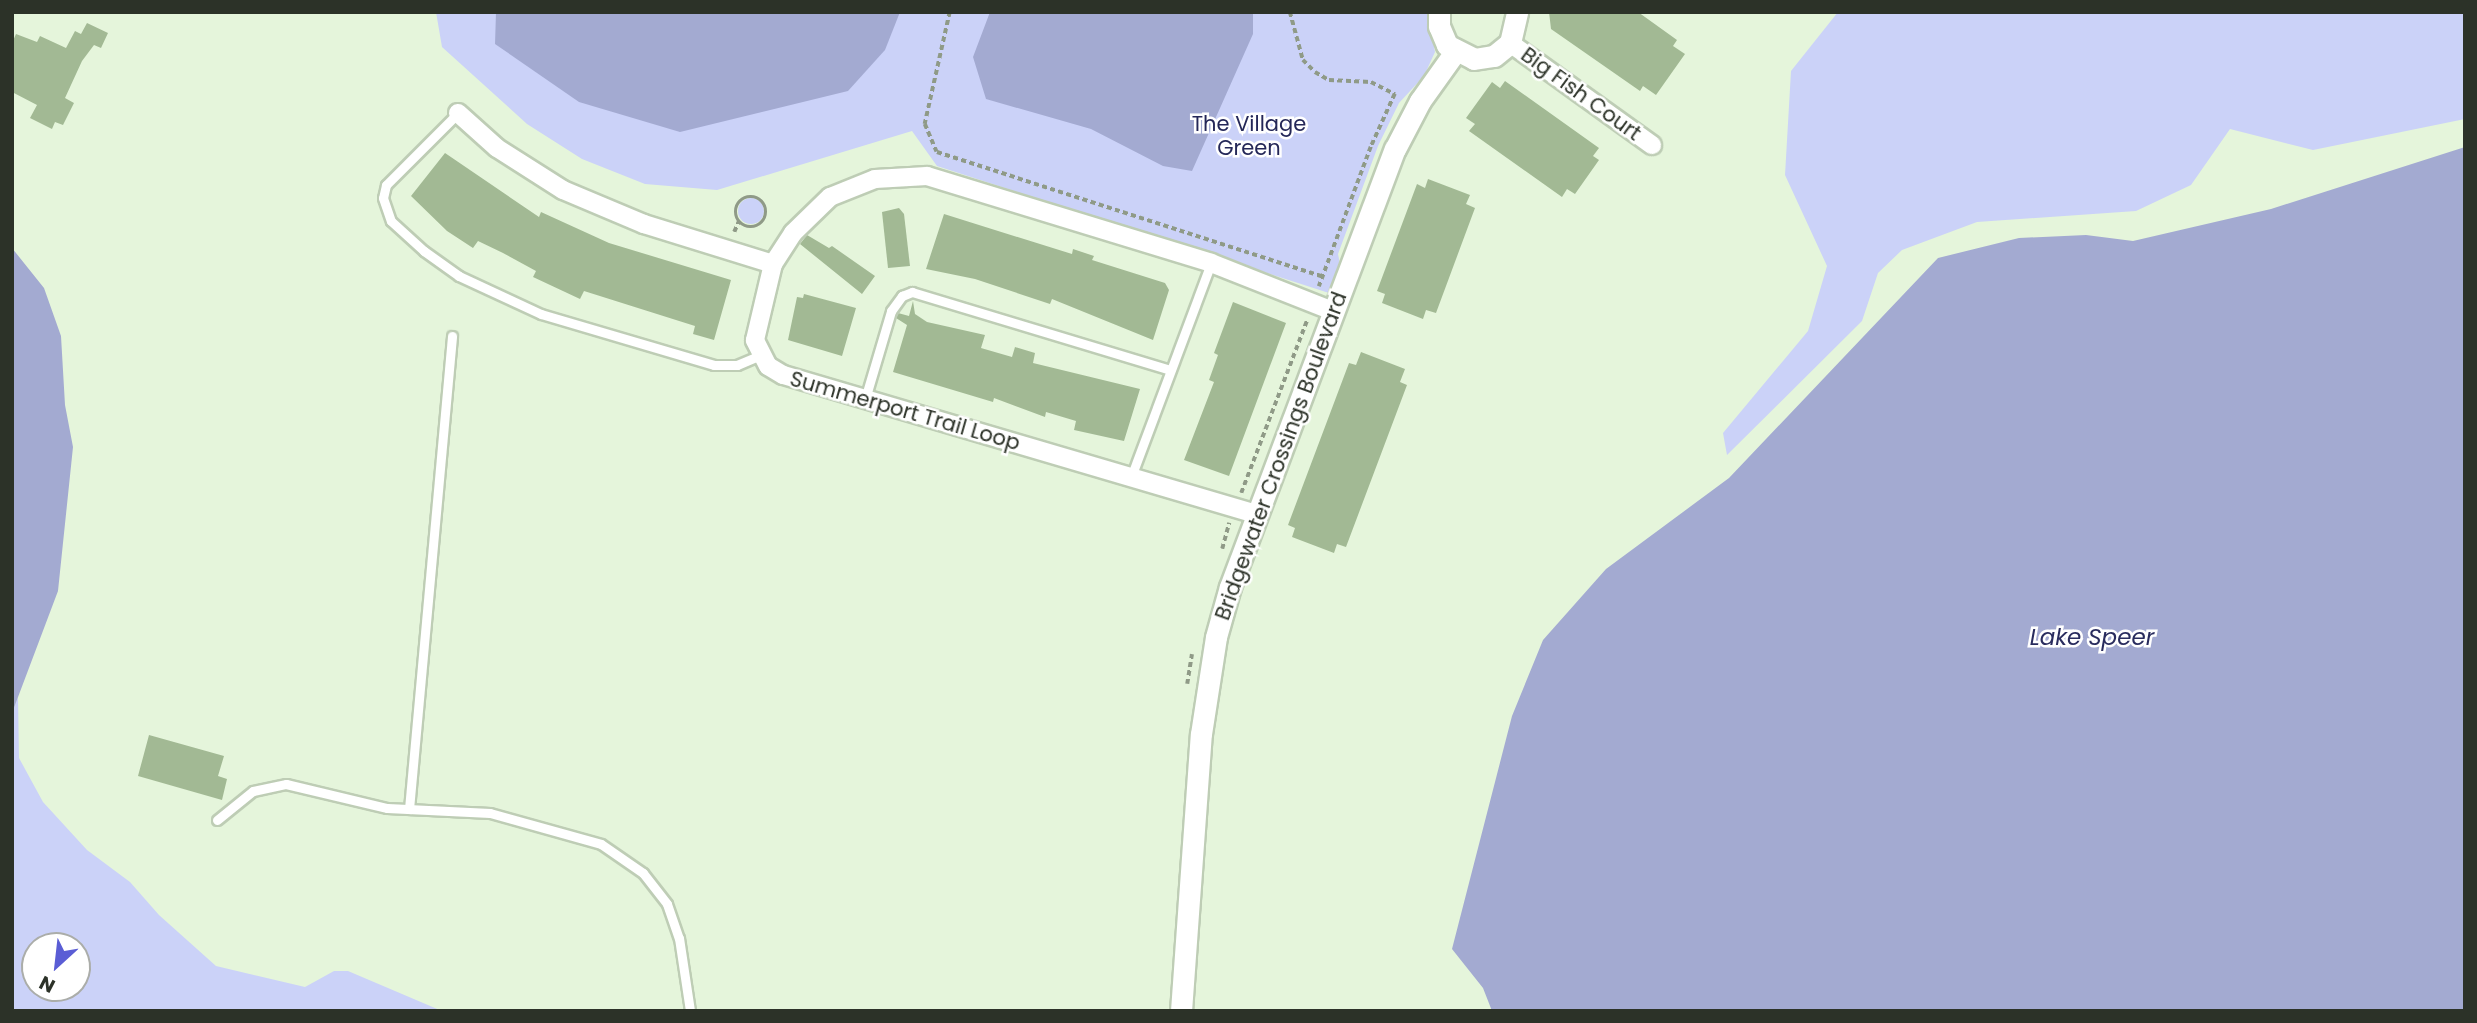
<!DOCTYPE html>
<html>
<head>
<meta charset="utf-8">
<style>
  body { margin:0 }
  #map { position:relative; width:2477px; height:1023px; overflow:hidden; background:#e5f5db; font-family:Poppins,sans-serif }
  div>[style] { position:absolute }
  .green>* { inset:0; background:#cbd2f8 }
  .round { border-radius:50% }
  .water>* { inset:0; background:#a3aad1 }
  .building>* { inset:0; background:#a2b994 }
  .path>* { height:3.5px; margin-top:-1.75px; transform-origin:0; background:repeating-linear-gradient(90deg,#8f9a87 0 5px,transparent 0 8.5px) }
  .path>.ring { margin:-1.75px; padding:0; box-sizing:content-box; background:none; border:3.5px solid #8f9a87; border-radius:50% }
  .roads { filter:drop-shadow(2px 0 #becdb5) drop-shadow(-2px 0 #becdb5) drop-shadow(0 2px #becdb5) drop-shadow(0 -2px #becdb5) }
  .service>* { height:9px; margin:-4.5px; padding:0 4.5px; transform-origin:4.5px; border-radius:4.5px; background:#fff }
  .minor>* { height:18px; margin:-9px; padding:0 9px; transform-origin:9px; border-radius:9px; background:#fff }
  .tertiary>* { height:21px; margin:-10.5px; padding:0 10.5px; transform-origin:10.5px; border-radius:10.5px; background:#fff }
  span { translate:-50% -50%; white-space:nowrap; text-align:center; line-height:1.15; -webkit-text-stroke:5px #fff; paint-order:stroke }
  .street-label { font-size:21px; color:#2c3228 }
  .park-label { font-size:21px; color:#242758 }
  .water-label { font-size:23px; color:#292c5e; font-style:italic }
  .frame { position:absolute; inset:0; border:14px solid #2c3228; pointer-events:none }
  .north { position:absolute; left:21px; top:932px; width:70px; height:70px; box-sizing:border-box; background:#fff; border:2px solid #abada9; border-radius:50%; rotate:207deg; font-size:19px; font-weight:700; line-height:28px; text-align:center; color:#2c3228 }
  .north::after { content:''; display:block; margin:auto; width:24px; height:32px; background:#5a5dd5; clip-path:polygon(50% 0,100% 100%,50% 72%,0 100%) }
</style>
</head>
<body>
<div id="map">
  <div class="green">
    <div style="clip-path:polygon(436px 12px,1428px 12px,1435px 52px,1424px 76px,1399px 103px,1378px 146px,1338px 254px,1340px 264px,1329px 293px,937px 166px,912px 131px,717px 190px,645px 184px,582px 159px,527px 124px,442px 47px)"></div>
    <div style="clip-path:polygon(1838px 12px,2465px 12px,2465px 119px,2313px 150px,2230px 129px,2191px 185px,2136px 211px,1977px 222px,1902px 250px,1878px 273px,1862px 321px,1727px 455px,1723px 433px,1808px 331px,1827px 266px,1785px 175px,1791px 71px)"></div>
    <div class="round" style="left:738px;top:198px;width:26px;height:26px"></div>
    <div style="clip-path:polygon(evenodd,18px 697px,19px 758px,43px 802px,87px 850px,130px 882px,159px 915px,216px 966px,305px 987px,334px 971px,348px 971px,442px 1011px,12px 1011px,12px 713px,18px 697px,77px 946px,77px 988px,35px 988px,35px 946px,77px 946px)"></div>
  </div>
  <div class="water">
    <div style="clip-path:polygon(496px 12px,900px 12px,885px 50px,848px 91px,680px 132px,579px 102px,495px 44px)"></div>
    <div style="clip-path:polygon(990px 12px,1253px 12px,1253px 34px,1192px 171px,1163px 166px,1091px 129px,986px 99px,973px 57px)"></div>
    <div style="clip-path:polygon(2465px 147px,2465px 1011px,1492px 1011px,1483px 988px,1452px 949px,1512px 716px,1543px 640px,1606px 569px,1729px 478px,1938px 258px,2019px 238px,2086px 235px,2133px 241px,2271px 209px)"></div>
    <div style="clip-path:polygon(12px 248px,44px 288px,61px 336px,65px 405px,73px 447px,58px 591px,12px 713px)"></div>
  </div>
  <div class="building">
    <div style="clip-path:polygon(1549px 12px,1638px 12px,1677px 40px,1673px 46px,1685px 54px,1656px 95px,1643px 86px,1640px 91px,1551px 29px)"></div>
    <div style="clip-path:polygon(87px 23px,108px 33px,101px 48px,94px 45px,82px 61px,65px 98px,74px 103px,63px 125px,55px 122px,52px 129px,30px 118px,37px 105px,12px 92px,12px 43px,16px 34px,37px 42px,40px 36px,66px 48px,75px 31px,81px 34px)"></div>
    <div style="clip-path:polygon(1505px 81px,1599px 148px,1593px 156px,1599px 160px,1575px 194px,1567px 189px,1562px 197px,1469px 131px,1475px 124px,1466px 118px,1492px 82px,1500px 88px)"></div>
    <div style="clip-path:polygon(445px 153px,539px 217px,541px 212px,609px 243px,731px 280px,714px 340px,693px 334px,695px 326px,584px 291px,580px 299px,533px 277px,536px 271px,503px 253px,478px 241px,473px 248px,447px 231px,411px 196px)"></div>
    <div style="clip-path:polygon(1428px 179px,1470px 195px,1466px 204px,1475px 208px,1436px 313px,1426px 310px,1423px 319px,1382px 303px,1385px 294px,1377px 291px,1417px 184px,1425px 188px)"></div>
    <div style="clip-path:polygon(899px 208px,904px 214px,910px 266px,888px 268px,882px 212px)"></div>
    <div style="clip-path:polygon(944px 214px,1072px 254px,1073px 249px,1094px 256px,1092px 260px,1165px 283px,1169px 290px,1153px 340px,1052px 299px,1050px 304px,975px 279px,926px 269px)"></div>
    <div style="clip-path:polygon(807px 235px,829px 248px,832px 246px,875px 276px,862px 294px,800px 244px)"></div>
    <div style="clip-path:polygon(804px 294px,856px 308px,842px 356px,788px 340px,797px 297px,803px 298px)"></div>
    <div style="clip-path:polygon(913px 301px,915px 314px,927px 322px,985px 335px,981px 348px,1012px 357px,1015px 347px,1035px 353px,1033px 363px,1140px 389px,1124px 441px,1074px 430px,1076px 421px,1046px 412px,1045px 417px,994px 398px,993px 402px,893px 372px,907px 325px,896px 318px,898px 313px,909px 316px)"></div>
    <div style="clip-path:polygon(1233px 302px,1286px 323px,1229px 476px,1184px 460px,1214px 382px,1209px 380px,1218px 355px,1214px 353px)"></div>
    <div style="clip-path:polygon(1361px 352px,1405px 369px,1400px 382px,1407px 385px,1346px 547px,1337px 544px,1334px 553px,1292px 537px,1295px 528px,1288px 525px,1349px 363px,1356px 365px)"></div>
    <div style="clip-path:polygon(149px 735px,224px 756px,218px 776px,227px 779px,222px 800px,138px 776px)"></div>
  </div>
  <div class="path">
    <div style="left:950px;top:12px;width:115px;rotate:102.6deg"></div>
    <div style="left:925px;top:124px;width:30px;rotate:67deg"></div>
    <div style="left:937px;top:152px;width:406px;rotate:17.9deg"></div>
    <div style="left:1290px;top:12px;width:50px;rotate:74.8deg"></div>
    <div style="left:1303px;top:60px;width:17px;rotate:45deg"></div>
    <div style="left:1315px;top:72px;width:16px;rotate:30deg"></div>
    <div style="left:1329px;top:80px;width:42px;rotate:2.7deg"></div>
    <div style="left:1371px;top:82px;width:27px;rotate:27deg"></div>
    <div style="left:1395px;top:94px;width:58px;rotate:114.4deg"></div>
    <div style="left:1371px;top:147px;width:149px;rotate:110.4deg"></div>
    <div class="ring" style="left:736px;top:197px;width:26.5px;height:26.5px"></div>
    <div style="left:734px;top:232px;width:12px;rotate:-66deg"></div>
    <div style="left:1241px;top:493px;width:185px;rotate:-69.1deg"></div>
    <div style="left:1222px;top:549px;width:27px;rotate:-75deg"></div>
    <div style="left:1187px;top:684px;width:30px;rotate:-81deg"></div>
  </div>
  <div class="roads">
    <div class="service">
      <div style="left:458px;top:113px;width:102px;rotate:135deg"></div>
      <div style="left:386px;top:185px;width:13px;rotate:103deg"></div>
      <div style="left:383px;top:198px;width:24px;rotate:71deg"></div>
      <div style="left:391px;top:221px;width:45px;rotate:42.3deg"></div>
      <div style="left:424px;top:251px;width:43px;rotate:35.5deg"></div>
      <div style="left:459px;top:276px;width:90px;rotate:24.9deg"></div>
      <div style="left:541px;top:314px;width:180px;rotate:16.4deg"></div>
      <div style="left:714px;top:365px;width:23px"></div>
      <div style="left:737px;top:365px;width:26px;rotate:-23deg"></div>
      <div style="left:865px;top:399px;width:92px;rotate:-73.5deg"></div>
      <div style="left:891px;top:311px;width:19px;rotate:-54deg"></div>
      <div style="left:902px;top:296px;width:11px;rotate:-22deg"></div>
      <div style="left:912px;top:292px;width:270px;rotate:16.8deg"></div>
      <div style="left:1131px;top:477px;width:228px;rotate:-69.5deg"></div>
      <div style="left:409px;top:809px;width:475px;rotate:-84.8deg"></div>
      <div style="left:217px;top:820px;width:46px;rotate:-38.9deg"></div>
      <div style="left:253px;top:791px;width:34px;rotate:-12deg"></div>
      <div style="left:286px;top:784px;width:104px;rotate:13.4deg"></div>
      <div style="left:387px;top:808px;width:103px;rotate:2.8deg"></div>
      <div style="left:490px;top:813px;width:115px;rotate:15.6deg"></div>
      <div style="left:601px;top:844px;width:51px;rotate:34.6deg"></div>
      <div style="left:643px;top:873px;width:39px;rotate:52deg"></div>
      <div style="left:667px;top:904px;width:36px;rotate:71deg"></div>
      <div style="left:679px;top:938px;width:74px;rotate:81.4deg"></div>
    </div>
    <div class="minor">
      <div style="left:1510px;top:43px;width:175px;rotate:35.7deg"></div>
      <div style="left:458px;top:113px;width:52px;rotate:41.9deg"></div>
      <div style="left:497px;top:148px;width:78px;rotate:32.5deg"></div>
      <div style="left:563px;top:190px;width:88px;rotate:22.8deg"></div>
      <div style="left:644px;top:224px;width:135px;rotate:17.2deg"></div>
      <div style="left:1256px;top:514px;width:493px;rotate:-163.6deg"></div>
      <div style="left:783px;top:375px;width:17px;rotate:-149deg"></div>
      <div style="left:768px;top:366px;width:29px;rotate:-117deg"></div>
      <div style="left:755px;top:340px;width:78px;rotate:-76.7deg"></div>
      <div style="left:773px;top:264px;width:37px;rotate:-57deg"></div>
      <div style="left:793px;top:233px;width:52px;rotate:-44.2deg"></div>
      <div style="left:830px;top:197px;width:48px;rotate:-21.8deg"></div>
      <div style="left:875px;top:179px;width:52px;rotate:-3.3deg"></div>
      <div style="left:927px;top:176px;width:297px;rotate:17deg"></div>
      <div style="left:1211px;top:263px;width:131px;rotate:21.5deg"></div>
    </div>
    <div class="tertiary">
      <div style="left:1439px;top:12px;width:14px;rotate:90deg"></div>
      <div style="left:1439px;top:26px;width:21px;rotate:67deg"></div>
      <div style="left:1447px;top:45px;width:30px;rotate:27deg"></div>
      <div style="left:1474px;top:59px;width:20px;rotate:-9deg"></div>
      <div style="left:1494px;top:56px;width:21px;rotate:-39deg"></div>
      <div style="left:1510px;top:43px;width:32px;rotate:-77deg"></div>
      <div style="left:1181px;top:1011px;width:278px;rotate:-85.9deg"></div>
      <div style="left:1201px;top:734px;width:98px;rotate:-81.2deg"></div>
      <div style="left:1216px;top:637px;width:52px;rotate:-74.4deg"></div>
      <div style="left:1230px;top:587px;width:468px;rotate:-69.4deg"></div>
      <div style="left:1395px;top:149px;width:54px;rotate:-62.5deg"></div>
      <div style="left:1420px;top:101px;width:60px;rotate:-54.5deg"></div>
    </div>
  </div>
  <div class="street-label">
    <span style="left:1581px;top:94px;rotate:36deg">Big Fish Court</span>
    <span style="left:905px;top:411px;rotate:16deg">Summerport Trail Loop</span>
    <span style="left:1281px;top:456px;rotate:-70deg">Bridgewater Crossings Boulevard</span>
  </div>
  <div class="park-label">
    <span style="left:1249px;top:136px">The Village<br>Green</span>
  </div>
  <div class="water-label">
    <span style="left:2092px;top:637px">Lake Speer</span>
  </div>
  <div class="frame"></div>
  <div class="north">N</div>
</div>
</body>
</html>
